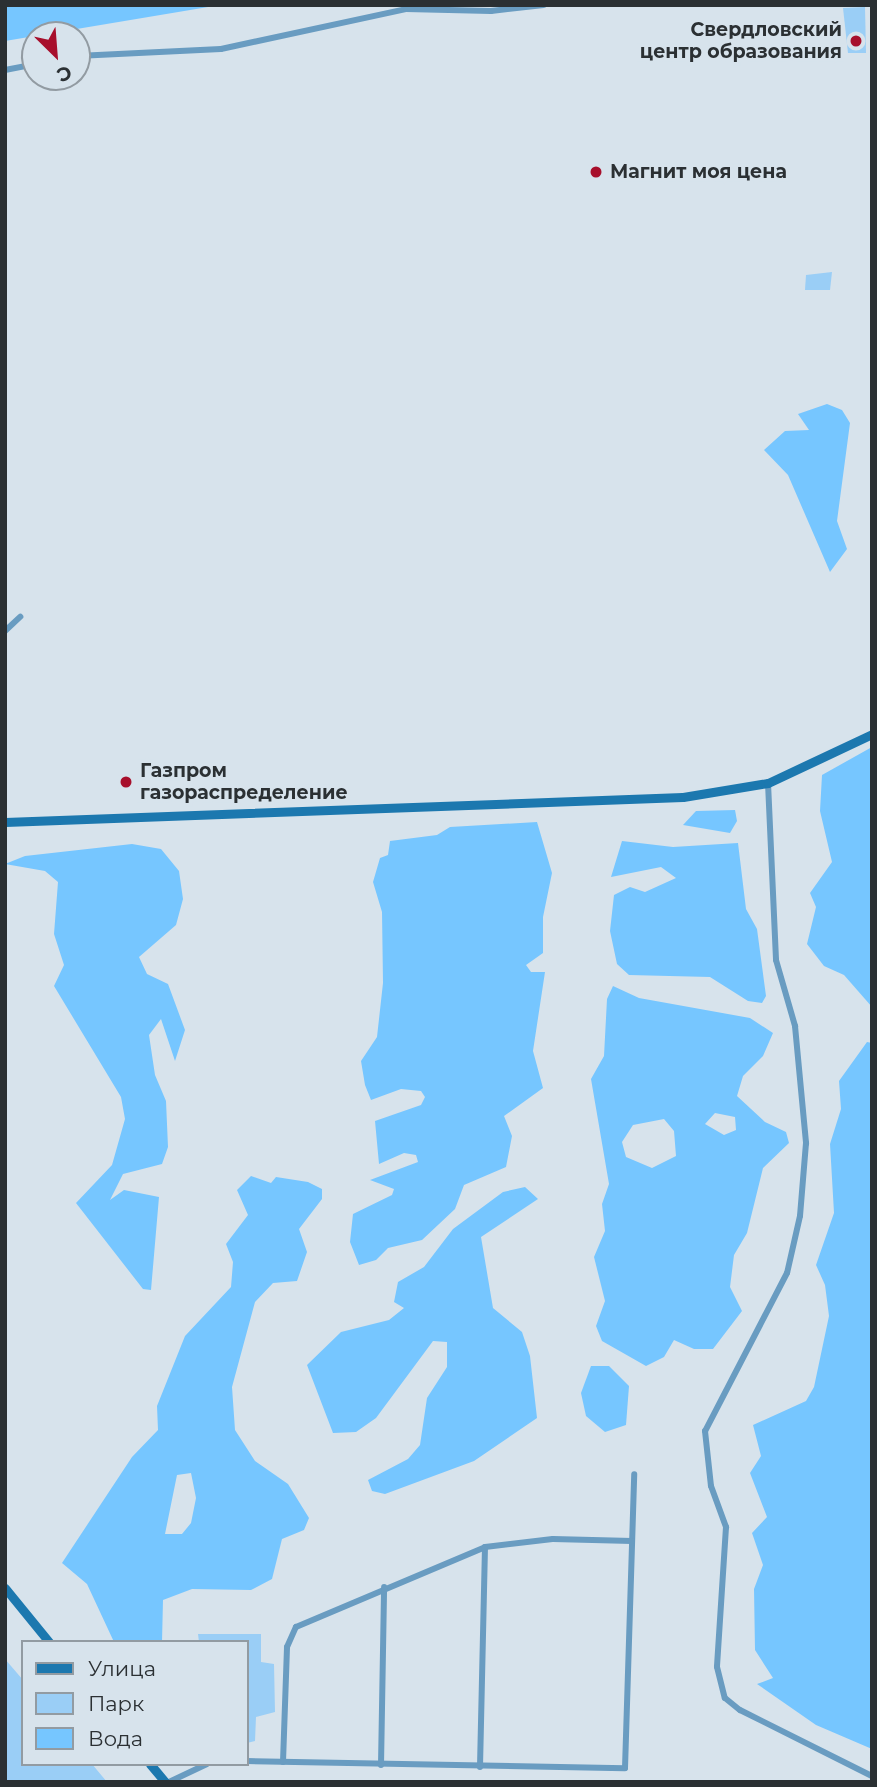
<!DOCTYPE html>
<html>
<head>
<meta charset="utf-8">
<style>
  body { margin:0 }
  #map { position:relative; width:877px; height:1787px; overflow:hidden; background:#d7e3ec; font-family:Montserrat,sans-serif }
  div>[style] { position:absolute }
  .green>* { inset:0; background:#9acef6 }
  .water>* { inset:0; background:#76c6ff }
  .minor>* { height:6px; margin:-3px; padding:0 3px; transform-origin:3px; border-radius:3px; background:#699cc1 }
  .secondary>* { height:9px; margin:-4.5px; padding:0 4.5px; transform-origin:4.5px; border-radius:4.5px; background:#1c78af }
  .dots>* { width:19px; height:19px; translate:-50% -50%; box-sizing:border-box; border:4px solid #d7e3ec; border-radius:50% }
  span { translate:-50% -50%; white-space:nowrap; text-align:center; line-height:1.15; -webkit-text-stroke:7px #d7e3ec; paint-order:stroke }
  .poi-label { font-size:19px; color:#2b3033; font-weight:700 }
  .right { translate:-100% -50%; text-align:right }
  .left { translate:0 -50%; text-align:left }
  .frame { position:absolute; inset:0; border:7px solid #2b3033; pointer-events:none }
  .legend { position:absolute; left:21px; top:1640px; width:228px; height:126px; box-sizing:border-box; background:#d7e3ec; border:2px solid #929ba2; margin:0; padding:9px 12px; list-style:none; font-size:21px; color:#2b3033 }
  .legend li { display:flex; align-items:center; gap:14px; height:35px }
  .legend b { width:35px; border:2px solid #929ba2 }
  .north { position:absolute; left:21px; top:21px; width:70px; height:70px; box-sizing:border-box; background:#d7e3ec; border:2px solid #929ba2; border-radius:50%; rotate:155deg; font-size:19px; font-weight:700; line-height:28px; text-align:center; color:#2b3033 }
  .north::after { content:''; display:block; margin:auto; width:24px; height:32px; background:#a70f2c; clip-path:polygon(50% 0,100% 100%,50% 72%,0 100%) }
</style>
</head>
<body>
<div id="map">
  <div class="green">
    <div style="clip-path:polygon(865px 7px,866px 53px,848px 53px,843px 8px)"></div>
    <div style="clip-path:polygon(832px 272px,830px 290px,805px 290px,806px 275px)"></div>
    <div style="clip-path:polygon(198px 1634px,261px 1634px,261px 1662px,274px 1664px,275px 1712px,256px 1717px,255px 1741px,247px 1743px,247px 1642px,199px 1642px)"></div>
    <div style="clip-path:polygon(5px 1659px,23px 1680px,23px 1764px,92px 1764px,107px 1782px,5px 1782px)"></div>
  </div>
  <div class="water">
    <div style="clip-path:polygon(5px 5px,220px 5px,5px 41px)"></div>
    <div style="clip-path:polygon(827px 404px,842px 410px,850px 423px,837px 521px,847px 549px,830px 572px,788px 475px,764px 450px,785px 431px,809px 430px,798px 414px)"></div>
    <div style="clip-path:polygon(872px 747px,872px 1007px,844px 975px,824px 966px,807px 944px,816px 907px,810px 893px,832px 862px,820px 811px,822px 775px)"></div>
    <div style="clip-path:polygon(735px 810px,737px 821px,730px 833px,683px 825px,696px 811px)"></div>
    <div style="clip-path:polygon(537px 822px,552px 873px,543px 917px,543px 953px,526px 965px,531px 972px,545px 972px,533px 1051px,543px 1088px,504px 1116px,512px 1136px,506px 1167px,464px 1185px,455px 1209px,422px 1240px,388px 1248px,376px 1260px,359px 1265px,350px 1242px,353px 1214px,392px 1195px,394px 1189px,370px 1180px,418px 1162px,416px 1155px,404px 1153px,379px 1164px,375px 1121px,421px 1105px,425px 1097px,421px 1091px,401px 1089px,371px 1100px,365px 1085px,361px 1061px,377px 1037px,383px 983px,382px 912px,373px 882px,380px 858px,388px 855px,390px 841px,437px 835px,450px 827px)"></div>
    <div style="clip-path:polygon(622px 841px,673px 847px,738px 843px,746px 909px,757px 929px,766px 996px,762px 1003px,748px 1001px,710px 977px,629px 975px,617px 964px,610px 931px,614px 895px,630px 887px,645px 892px,676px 878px,661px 867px,611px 877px)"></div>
    <div style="clip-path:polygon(132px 844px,161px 849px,179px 871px,183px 899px,176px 925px,139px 957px,147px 974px,168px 984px,185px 1030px,175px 1061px,161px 1019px,149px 1035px,155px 1075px,166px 1101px,168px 1147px,162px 1164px,123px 1174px,110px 1200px,124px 1190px,159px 1197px,151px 1290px,143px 1289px,76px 1203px,112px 1165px,125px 1119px,121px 1097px,54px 986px,64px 965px,54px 934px,58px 882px,45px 871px,5px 864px,25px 856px)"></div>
    <div style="clip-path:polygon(evenodd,613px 986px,639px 998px,750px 1018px,773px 1033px,763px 1056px,743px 1076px,737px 1096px,765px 1122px,786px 1132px,789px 1143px,763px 1168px,747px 1233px,734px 1255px,730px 1287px,742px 1311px,713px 1349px,694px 1349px,674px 1340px,664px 1357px,646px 1366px,602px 1341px,596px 1326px,605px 1301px,594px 1257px,605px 1231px,602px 1204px,609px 1184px,591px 1079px,604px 1056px,607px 999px,613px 986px,715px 1113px,735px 1117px,736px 1130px,724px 1135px,705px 1124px,715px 1113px,613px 986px,664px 1119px,674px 1131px,676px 1156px,652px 1168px,626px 1157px,622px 1142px,633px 1125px,664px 1119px)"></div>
    <div style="clip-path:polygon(867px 1042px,872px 1043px,872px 1749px,816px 1725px,757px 1684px,773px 1678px,755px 1650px,754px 1589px,763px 1565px,752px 1533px,767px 1517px,750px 1473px,761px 1456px,753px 1425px,806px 1401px,814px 1387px,829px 1316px,825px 1285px,816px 1265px,834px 1213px,830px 1144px,841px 1109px,839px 1081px)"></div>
    <div style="clip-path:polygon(evenodd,251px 1176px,271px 1183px,276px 1177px,308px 1182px,322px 1189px,322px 1199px,299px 1229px,307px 1252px,297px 1281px,273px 1283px,255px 1302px,232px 1387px,235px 1430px,255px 1461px,288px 1484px,309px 1518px,304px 1530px,282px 1539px,272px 1579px,251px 1590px,192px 1589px,163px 1600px,162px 1642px,114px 1642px,87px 1584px,62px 1563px,132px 1457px,158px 1430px,157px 1406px,185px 1336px,231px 1287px,233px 1262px,226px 1244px,248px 1215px,237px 1190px,251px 1176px,191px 1473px,196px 1498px,191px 1523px,182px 1534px,165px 1534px,177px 1475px,191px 1473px)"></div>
    <div style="clip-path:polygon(525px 1187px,538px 1199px,481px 1237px,493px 1308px,522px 1332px,530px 1356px,537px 1418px,474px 1461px,385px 1494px,372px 1491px,368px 1480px,408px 1459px,420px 1445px,427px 1398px,447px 1367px,447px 1342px,433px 1341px,376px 1418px,356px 1432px,333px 1433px,307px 1365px,341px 1332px,389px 1320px,404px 1308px,394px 1302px,398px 1282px,424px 1267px,453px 1229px,503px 1192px)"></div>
    <div style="clip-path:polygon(591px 1366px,609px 1366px,629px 1386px,626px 1425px,605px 1432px,586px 1416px,581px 1393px)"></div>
  </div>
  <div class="minor">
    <div style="left:77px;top:56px;width:144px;rotate:-2.8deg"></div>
    <div style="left:221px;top:49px;width:189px;rotate:-12.2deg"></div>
    <div style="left:406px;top:9px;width:85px;rotate:1.3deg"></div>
    <div style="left:491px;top:11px;width:53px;rotate:-6.5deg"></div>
    <div style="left:5px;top:70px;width:31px;rotate:-11deg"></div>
    <div style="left:5px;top:631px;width:21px;rotate:-43deg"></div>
    <div style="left:768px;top:783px;width:177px;rotate:87.4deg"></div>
    <div style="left:776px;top:960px;width:69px;rotate:73.9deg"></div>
    <div style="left:795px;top:1026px;width:118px;rotate:84.6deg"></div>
    <div style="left:806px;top:1143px;width:73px;rotate:94.7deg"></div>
    <div style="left:800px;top:1216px;width:58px;rotate:102.8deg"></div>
    <div style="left:787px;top:1273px;width:178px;rotate:117.4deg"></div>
    <div style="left:705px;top:1431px;width:55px;rotate:83.8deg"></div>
    <div style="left:711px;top:1486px;width:44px;rotate:69.9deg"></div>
    <div style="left:726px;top:1527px;width:140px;rotate:93.7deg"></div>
    <div style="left:717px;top:1667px;width:32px;rotate:76deg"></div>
    <div style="left:725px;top:1698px;width:19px;rotate:39deg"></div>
    <div style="left:740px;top:1710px;width:148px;rotate:26.6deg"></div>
    <div style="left:247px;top:1761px;width:378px;rotate:1.1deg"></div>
    <div style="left:625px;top:1768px;width:294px;rotate:-88.2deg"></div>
    <div style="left:283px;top:1762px;width:115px;rotate:-88deg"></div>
    <div style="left:287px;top:1647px;width:22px;rotate:-66deg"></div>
    <div style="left:296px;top:1627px;width:205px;rotate:-22.9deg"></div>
    <div style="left:485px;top:1547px;width:68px;rotate:-6.7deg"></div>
    <div style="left:553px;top:1539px;width:79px;rotate:1.5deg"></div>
    <div style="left:381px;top:1765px;width:178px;rotate:-89deg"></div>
    <div style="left:480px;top:1767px;width:220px;rotate:-88.7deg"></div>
    <div style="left:169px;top:1782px;width:42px;rotate:-25.3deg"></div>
  </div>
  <div class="secondary">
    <div style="left:5px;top:822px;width:678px;rotate:-2.11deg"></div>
    <div style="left:683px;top:797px;width:86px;rotate:-9.4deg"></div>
    <div style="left:768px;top:783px;width:115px;rotate:-25.2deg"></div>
    <div style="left:5px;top:1588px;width:70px;rotate:50.8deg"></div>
    <div style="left:150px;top:1764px;width:23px;rotate:50deg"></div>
  </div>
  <div class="dots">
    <div style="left:856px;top:41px;background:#a70f2c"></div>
    <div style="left:596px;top:172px;background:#a70f2c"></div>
    <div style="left:126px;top:782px;background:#a70f2c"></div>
  </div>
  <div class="poi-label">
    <span class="right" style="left:842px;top:41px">Свердловский<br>центр образования</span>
    <span class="left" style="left:610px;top:172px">Магнит моя цена</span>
    <span class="left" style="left:140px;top:782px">Газпром<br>газораспределение</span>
  </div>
  <div class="frame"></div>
  <ul class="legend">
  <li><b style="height:9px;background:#1c78af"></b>Улица</li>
  <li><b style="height:19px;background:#9acef6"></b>Парк</li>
  <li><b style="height:19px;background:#76c6ff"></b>Вода</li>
  </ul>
  <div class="north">С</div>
</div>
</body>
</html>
